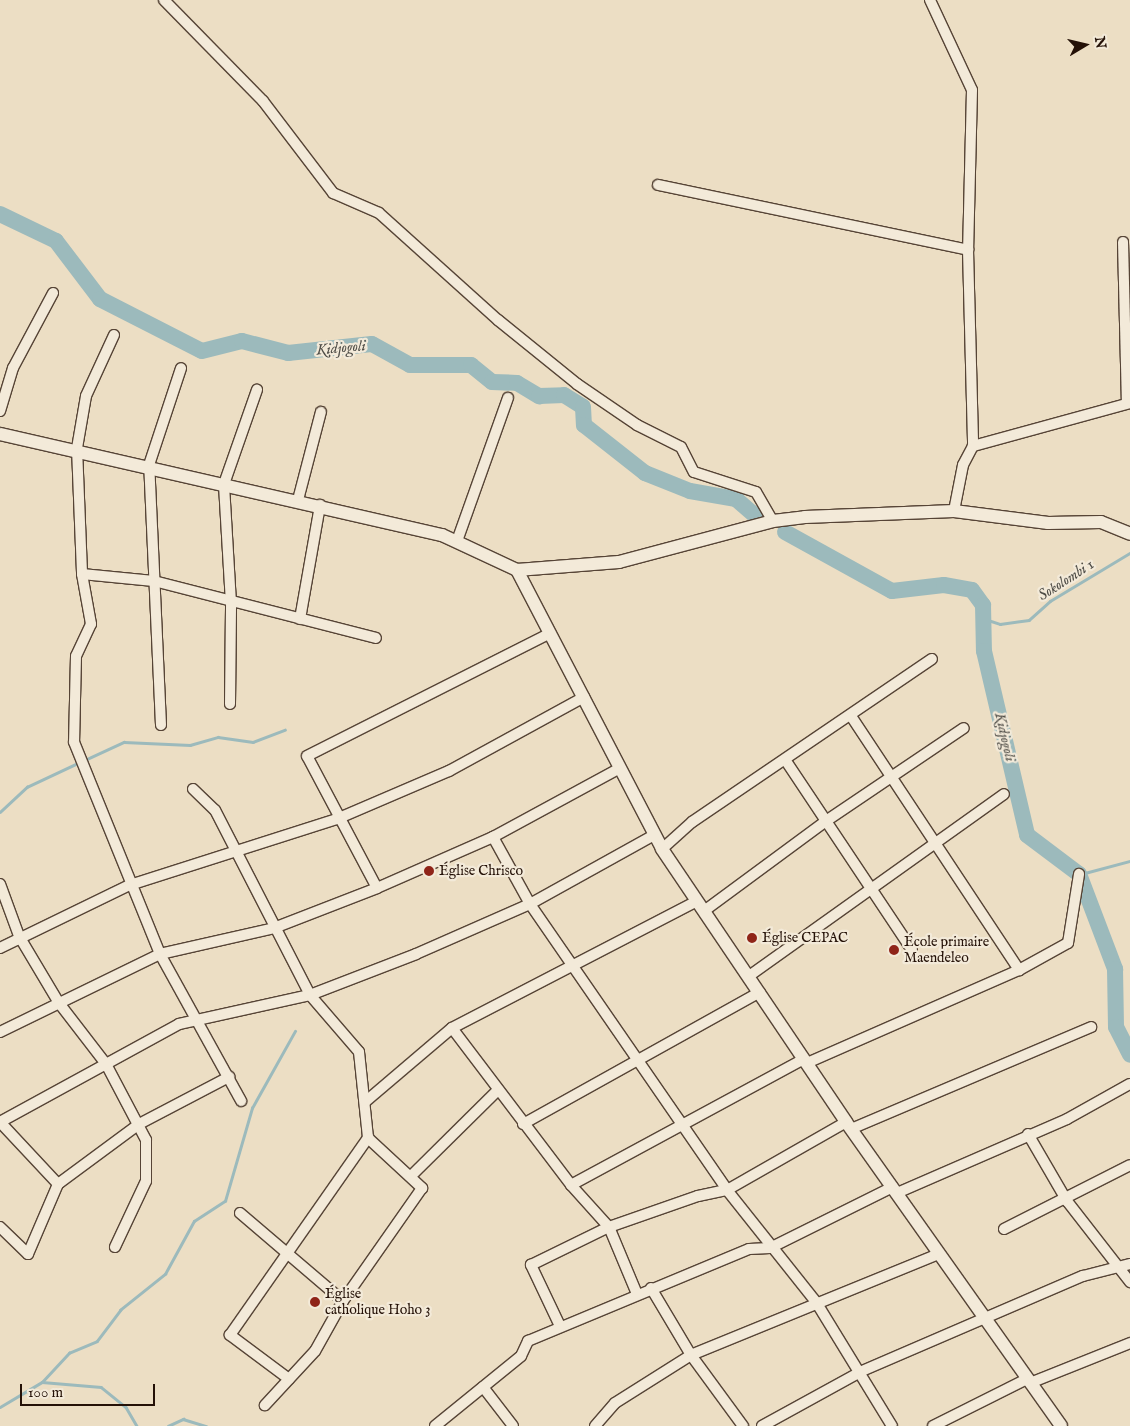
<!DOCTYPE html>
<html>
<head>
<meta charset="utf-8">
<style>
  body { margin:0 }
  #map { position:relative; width:1130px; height:1426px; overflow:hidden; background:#ecdec4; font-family:"IM FELL English",serif }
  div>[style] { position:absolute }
  .stream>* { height:2.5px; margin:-1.25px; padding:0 1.25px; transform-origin:1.25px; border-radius:1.25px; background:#9cbabc }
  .river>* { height:16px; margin:-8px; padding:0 8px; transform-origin:8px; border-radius:8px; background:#9cbabc }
  .roads { filter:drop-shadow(1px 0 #564436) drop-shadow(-1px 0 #564436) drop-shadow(0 1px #564436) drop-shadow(0 -1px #564436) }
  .minor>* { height:10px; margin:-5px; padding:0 5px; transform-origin:5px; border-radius:5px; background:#f3ead9 }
  .tertiary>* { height:12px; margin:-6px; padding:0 6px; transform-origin:6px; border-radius:6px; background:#f3ead9 }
  .dots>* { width:14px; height:14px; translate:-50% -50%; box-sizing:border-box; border:2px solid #f3ead9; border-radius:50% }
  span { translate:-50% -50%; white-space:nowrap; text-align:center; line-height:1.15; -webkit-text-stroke:4.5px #f3ead9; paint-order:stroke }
  .poi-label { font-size:14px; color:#241107 }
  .left { translate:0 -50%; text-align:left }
  .water-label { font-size:15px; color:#4e4c46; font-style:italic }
  .north { position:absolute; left:1060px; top:20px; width:50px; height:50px; -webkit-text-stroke:4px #f3ead9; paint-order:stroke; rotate:81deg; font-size:14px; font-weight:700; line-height:20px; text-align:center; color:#241107 }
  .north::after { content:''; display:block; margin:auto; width:18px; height:22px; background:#241107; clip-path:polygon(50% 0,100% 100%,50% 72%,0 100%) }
  .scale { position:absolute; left:20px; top:1384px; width:135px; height:22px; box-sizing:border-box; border:2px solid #241107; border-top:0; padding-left:6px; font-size:15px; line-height:18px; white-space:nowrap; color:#241107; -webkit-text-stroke:4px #f3ead9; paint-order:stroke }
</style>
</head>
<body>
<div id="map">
  <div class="stream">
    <div style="left:985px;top:619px;width:16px;rotate:18deg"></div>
    <div style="left:1000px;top:624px;width:29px;rotate:-8deg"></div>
    <div style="left:1029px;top:620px;width:28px;rotate:-42deg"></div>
    <div style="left:1050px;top:601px;width:93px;rotate:-31deg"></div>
    <div style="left:85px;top:760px;width:43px;rotate:-24.8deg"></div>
    <div style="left:124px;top:742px;width:66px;rotate:2.6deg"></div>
    <div style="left:190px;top:745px;width:29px;rotate:-16deg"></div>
    <div style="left:218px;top:737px;width:35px;rotate:8deg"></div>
    <div style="left:253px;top:742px;width:34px;rotate:-21deg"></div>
    <div style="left:0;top:812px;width:37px;rotate:-43deg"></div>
    <div style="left:27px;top:787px;width:59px;rotate:-25.3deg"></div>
    <div style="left:1081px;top:874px;width:51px;rotate:-14.9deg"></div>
    <div style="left:42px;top:1382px;width:59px;rotate:4.8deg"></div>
    <div style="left:101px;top:1387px;width:32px;rotate:39deg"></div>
    <div style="left:126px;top:1407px;width:22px;rotate:60deg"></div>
    <div style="left:0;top:1407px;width:49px;rotate:-30.8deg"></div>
    <div style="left:42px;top:1382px;width:40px;rotate:-47deg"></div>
    <div style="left:69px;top:1353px;width:30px;rotate:-23deg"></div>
    <div style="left:97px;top:1341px;width:39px;rotate:-53deg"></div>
    <div style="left:120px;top:1310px;width:58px;rotate:-38.7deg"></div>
    <div style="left:165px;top:1274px;width:60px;rotate:-61.3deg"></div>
    <div style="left:194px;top:1221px;width:37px;rotate:-33deg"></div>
    <div style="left:225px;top:1201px;width:97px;rotate:-73.8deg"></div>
    <div style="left:252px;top:1108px;width:88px;rotate:-60.8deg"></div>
    <div style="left:168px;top:1426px;width:17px;rotate:-25deg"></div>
    <div style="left:183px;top:1419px;width:24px;rotate:17deg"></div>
  </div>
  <div class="river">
    <div style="left:0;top:214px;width:62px;rotate:25.7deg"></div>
    <div style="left:56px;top:241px;width:73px;rotate:52.8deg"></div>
    <div style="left:100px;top:299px;width:114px;rotate:27deg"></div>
    <div style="left:202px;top:351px;width:41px;rotate:-14deg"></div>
    <div style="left:242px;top:341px;width:48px;rotate:14.6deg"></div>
    <div style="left:288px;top:353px;width:84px;rotate:-6.1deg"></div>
    <div style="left:372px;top:344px;width:43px;rotate:28.9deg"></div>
    <div style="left:410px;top:365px;width:61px"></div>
    <div style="left:471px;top:365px;width:27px;rotate:39deg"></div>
    <div style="left:492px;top:382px;width:25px;rotate:2deg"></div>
    <div style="left:517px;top:383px;width:26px;rotate:31deg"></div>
    <div style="left:539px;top:396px;width:25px;rotate:-2deg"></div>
    <div style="left:564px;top:395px;width:22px;rotate:32deg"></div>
    <div style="left:583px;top:407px;width:18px;rotate:87deg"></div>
    <div style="left:584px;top:425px;width:78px;rotate:38.2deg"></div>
    <div style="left:645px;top:473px;width:48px;rotate:21.8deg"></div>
    <div style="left:690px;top:491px;width:47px;rotate:9.9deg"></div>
    <div style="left:736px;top:499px;width:29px;rotate:41deg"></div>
    <div style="left:785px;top:532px;width:122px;rotate:28.9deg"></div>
    <div style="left:892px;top:591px;width:52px;rotate:-6.6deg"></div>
    <div style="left:944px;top:585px;width:28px;rotate:10deg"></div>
    <div style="left:972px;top:590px;width:19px;rotate:54deg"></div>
    <div style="left:983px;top:605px;width:46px;rotate:88.8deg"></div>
    <div style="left:984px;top:651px;width:189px;rotate:76.8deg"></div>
    <div style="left:1027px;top:835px;width:65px;rotate:36.9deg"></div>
    <div style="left:1079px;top:874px;width:102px;rotate:69.2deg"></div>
    <div style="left:1115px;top:969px;width:58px;rotate:89deg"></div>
    <div style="left:1116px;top:1027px;width:31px;rotate:63deg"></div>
  </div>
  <div class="roads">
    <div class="minor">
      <div style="left:164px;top:0;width:141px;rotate:45.6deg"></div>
      <div style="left:263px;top:101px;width:116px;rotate:52.7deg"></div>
      <div style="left:333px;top:193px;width:50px;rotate:23.5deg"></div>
      <div style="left:379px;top:213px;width:160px;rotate:42deg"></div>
      <div style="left:498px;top:320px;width:102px;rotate:39deg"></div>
      <div style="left:577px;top:384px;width:73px;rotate:34.3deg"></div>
      <div style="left:637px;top:425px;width:49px;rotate:26.6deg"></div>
      <div style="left:681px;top:447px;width:28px;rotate:63deg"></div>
      <div style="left:694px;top:472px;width:65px;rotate:17.9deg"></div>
      <div style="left:756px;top:492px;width:34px;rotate:60deg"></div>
      <div style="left:930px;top:0;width:99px;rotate:65deg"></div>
      <div style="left:972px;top:90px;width:160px;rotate:91.4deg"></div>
      <div style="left:968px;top:250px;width:196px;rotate:88.5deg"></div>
      <div style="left:973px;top:446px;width:21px;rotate:118deg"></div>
      <div style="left:963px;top:465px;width:47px;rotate:101.1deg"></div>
      <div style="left:658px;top:185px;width:317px;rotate:11.8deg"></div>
      <div style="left:1123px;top:242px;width:161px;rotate:88.6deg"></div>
      <div style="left:114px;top:335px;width:67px;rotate:114.7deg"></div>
      <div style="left:86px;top:396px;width:53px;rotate:99.8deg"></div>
      <div style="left:77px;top:448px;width:126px;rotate:87.7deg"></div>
      <div style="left:82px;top:574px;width:51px;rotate:79.8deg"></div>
      <div style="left:91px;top:624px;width:35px;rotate:115deg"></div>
      <div style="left:76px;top:656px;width:86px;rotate:91.3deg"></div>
      <div style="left:74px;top:742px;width:229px;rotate:67.9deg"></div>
      <div style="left:160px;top:954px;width:168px;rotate:61.1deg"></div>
      <div style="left:0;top:411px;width:45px;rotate:-73.2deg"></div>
      <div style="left:13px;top:368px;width:85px;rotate:-61.9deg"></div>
      <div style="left:973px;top:446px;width:163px;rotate:-15.3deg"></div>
      <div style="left:298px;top:500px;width:91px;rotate:-75.4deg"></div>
      <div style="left:457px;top:541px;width:152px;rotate:-70.4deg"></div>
      <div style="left:82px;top:574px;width:72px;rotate:5.6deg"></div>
      <div style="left:154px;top:581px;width:229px;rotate:14.4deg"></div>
      <div style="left:300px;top:619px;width:116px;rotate:-80deg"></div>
      <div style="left:230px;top:704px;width:101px;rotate:-89.4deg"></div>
      <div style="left:231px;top:603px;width:119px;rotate:-93.4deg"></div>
      <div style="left:224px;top:484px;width:100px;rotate:-70.7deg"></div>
      <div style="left:851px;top:716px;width:305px;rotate:56.5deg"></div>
      <div style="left:161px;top:725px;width:260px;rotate:-92.6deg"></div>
      <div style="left:149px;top:465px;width:102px;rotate:-71.7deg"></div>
      <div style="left:786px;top:761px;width:227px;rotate:56.3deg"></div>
      <div style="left:193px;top:789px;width:30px;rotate:44deg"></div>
      <div style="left:215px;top:810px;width:208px;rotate:62.8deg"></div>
      <div style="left:310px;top:995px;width:75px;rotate:49.3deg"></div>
      <div style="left:359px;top:1052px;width:86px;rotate:84deg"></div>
      <div style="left:368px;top:1138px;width:74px;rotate:42.8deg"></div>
      <div style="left:422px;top:1188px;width:138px;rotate:125deg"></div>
      <div style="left:343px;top:1301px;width:57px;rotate:119.2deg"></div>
      <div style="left:315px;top:1351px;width:74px;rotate:132.8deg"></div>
      <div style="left:493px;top:837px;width:77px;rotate:61.1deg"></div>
      <div style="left:530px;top:904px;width:347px;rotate:55.4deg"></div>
      <div style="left:727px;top:1190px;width:143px;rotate:51.5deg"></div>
      <div style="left:816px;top:1302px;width:145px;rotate:58.5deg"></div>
      <div style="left:662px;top:849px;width:40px;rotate:-42deg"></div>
      <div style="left:692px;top:822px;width:290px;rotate:-34.2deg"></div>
      <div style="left:0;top:884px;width:55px;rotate:69.9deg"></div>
      <div style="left:19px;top:936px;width:78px;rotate:59.2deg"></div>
      <div style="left:59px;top:1003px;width:77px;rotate:52.4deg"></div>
      <div style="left:106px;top:1064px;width:86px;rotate:62.2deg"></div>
      <div style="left:146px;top:1140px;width:41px;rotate:90deg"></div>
      <div style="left:146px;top:1181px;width:73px;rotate:115.2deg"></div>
      <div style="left:377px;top:888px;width:149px;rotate:-117.9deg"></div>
      <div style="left:307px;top:756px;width:272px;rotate:-26.8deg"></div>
      <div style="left:704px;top:911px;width:152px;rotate:-36.4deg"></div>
      <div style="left:826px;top:821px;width:166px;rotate:-34deg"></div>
      <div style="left:0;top:948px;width:144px;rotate:-25.9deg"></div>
      <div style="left:130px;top:885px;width:217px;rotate:-17.7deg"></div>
      <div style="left:337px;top:819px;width:122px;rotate:-23.2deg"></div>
      <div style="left:449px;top:771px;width:154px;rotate:-28.7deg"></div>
      <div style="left:749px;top:976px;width:313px;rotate:-35.5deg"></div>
      <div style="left:452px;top:1028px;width:197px;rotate:52.8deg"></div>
      <div style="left:571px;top:1185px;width:57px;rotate:47.9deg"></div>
      <div style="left:609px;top:1227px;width:73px;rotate:67.3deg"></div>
      <div style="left:0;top:1032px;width:178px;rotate:-26deg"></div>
      <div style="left:160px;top:954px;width:117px;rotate:-12.8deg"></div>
      <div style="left:274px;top:928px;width:110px;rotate:-21.2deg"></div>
      <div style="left:377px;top:888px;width:127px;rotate:-23.7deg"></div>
      <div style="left:493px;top:837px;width:142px;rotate:-28.5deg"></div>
      <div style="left:807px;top:1063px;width:232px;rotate:-23.7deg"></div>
      <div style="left:1019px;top:970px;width:56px;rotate:-28.9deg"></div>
      <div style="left:1068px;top:943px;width:70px;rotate:-80.9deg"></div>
      <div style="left:365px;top:1102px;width:114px;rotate:-40.4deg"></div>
      <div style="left:452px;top:1028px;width:276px;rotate:-27.4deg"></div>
      <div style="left:0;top:1122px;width:204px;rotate:-28.7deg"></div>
      <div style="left:179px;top:1024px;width:134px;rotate:-12.5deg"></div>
      <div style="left:310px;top:995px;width:114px;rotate:-21.1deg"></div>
      <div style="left:416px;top:954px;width:124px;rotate:-23.7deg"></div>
      <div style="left:530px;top:904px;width:142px;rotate:-29.1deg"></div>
      <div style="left:0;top:1122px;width:85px;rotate:46.9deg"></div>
      <div style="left:523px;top:1124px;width:271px;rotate:-29.1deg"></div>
      <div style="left:851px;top:1129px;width:261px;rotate:-23deg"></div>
      <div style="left:1028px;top:1134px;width:78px;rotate:59.8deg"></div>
      <div style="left:1067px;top:1201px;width:103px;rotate:52.1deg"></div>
      <div style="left:412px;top:1175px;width:120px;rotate:-44.7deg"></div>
      <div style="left:571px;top:1185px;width:265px;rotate:-28.4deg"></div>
      <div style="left:897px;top:1193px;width:185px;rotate:-23.5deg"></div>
      <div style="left:1067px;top:1119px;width:72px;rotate:-29.1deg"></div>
      <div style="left:240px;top:1213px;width:135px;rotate:40.5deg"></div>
      <div style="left:0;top:1227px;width:39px;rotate:44deg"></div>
      <div style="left:28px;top:1254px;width:76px;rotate:-66.8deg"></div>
      <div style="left:58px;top:1184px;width:101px;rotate:-36.5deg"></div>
      <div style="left:139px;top:1124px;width:102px;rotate:-27.6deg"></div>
      <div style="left:1004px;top:1229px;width:141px;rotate:-26.9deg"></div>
      <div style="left:651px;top:1288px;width:78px;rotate:59.2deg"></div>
      <div style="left:691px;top:1355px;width:88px;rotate:53.8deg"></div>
      <div style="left:560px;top:1326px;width:68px;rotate:-115.4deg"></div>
      <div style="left:531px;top:1265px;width:87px;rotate:-26deg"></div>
      <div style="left:609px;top:1227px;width:94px;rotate:-19.2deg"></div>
      <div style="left:698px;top:1196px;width:30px;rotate:-12deg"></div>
      <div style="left:727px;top:1190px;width:137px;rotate:-29.7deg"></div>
      <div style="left:289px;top:1379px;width:74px;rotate:-143.3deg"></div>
      <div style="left:230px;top:1335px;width:241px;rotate:-55deg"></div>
      <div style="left:1030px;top:1383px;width:108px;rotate:-21.8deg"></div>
      <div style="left:483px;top:1387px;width:49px;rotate:52.4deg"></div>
      <div style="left:435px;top:1426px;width:111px;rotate:-39.1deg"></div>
      <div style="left:521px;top:1356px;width:17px;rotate:-65deg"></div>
      <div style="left:528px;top:1341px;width:239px;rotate:-22.6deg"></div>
      <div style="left:749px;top:1249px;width:21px;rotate:-3deg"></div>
      <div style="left:770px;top:1248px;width:137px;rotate:-26.4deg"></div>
      <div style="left:595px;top:1426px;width:30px;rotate:-49deg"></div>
      <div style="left:615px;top:1403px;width:90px;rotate:-32.3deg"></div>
      <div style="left:691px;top:1355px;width:267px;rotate:-22.2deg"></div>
      <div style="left:762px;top:1426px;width:114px;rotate:-28.8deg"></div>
      <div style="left:862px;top:1371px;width:241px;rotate:-23.3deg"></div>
      <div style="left:1083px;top:1276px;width:49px;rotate:-14.3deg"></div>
      <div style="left:933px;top:1426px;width:105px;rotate:-26.6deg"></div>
    </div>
    <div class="tertiary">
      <div style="left:0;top:434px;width:453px;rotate:12.9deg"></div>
      <div style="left:442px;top:535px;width:83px;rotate:25deg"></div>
      <div style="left:517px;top:570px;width:102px;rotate:-4.5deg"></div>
      <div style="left:619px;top:562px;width:159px;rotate:-14.9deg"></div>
      <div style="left:773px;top:521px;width:32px;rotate:-7deg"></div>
      <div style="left:805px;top:517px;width:149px;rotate:-2.3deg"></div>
      <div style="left:954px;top:511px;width:95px;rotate:7.3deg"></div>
      <div style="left:1048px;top:523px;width:53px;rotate:-1.1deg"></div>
      <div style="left:1101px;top:522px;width:31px;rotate:22deg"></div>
      <div style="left:517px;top:570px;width:314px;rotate:62.5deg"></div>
      <div style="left:662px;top:849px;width:329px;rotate:56deg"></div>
      <div style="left:846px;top:1122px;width:372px;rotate:54.7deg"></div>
    </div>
  </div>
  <div class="dots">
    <div style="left:429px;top:871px;background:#8f2418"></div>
    <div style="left:752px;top:938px;background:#8f2418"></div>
    <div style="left:894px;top:950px;background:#8f2418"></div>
    <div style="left:315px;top:1302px;background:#8f2418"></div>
  </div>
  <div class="poi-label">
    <span class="left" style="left:439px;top:871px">Église Chrisco</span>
    <span class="left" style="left:762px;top:938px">Église CEPAC</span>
    <span class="left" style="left:904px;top:950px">École primaire<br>Maendeleo</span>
    <span class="left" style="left:325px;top:1302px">Église<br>catholique Hoho 3</span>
  </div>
  <div class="water-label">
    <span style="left:341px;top:348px;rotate:-5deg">Kidjogoli</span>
    <span style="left:1066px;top:580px;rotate:-33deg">Sokolombi 1</span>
    <span style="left:1005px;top:737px;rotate:77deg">Kidjogoli</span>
  </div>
  <div class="north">N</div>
  <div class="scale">100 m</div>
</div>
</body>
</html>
